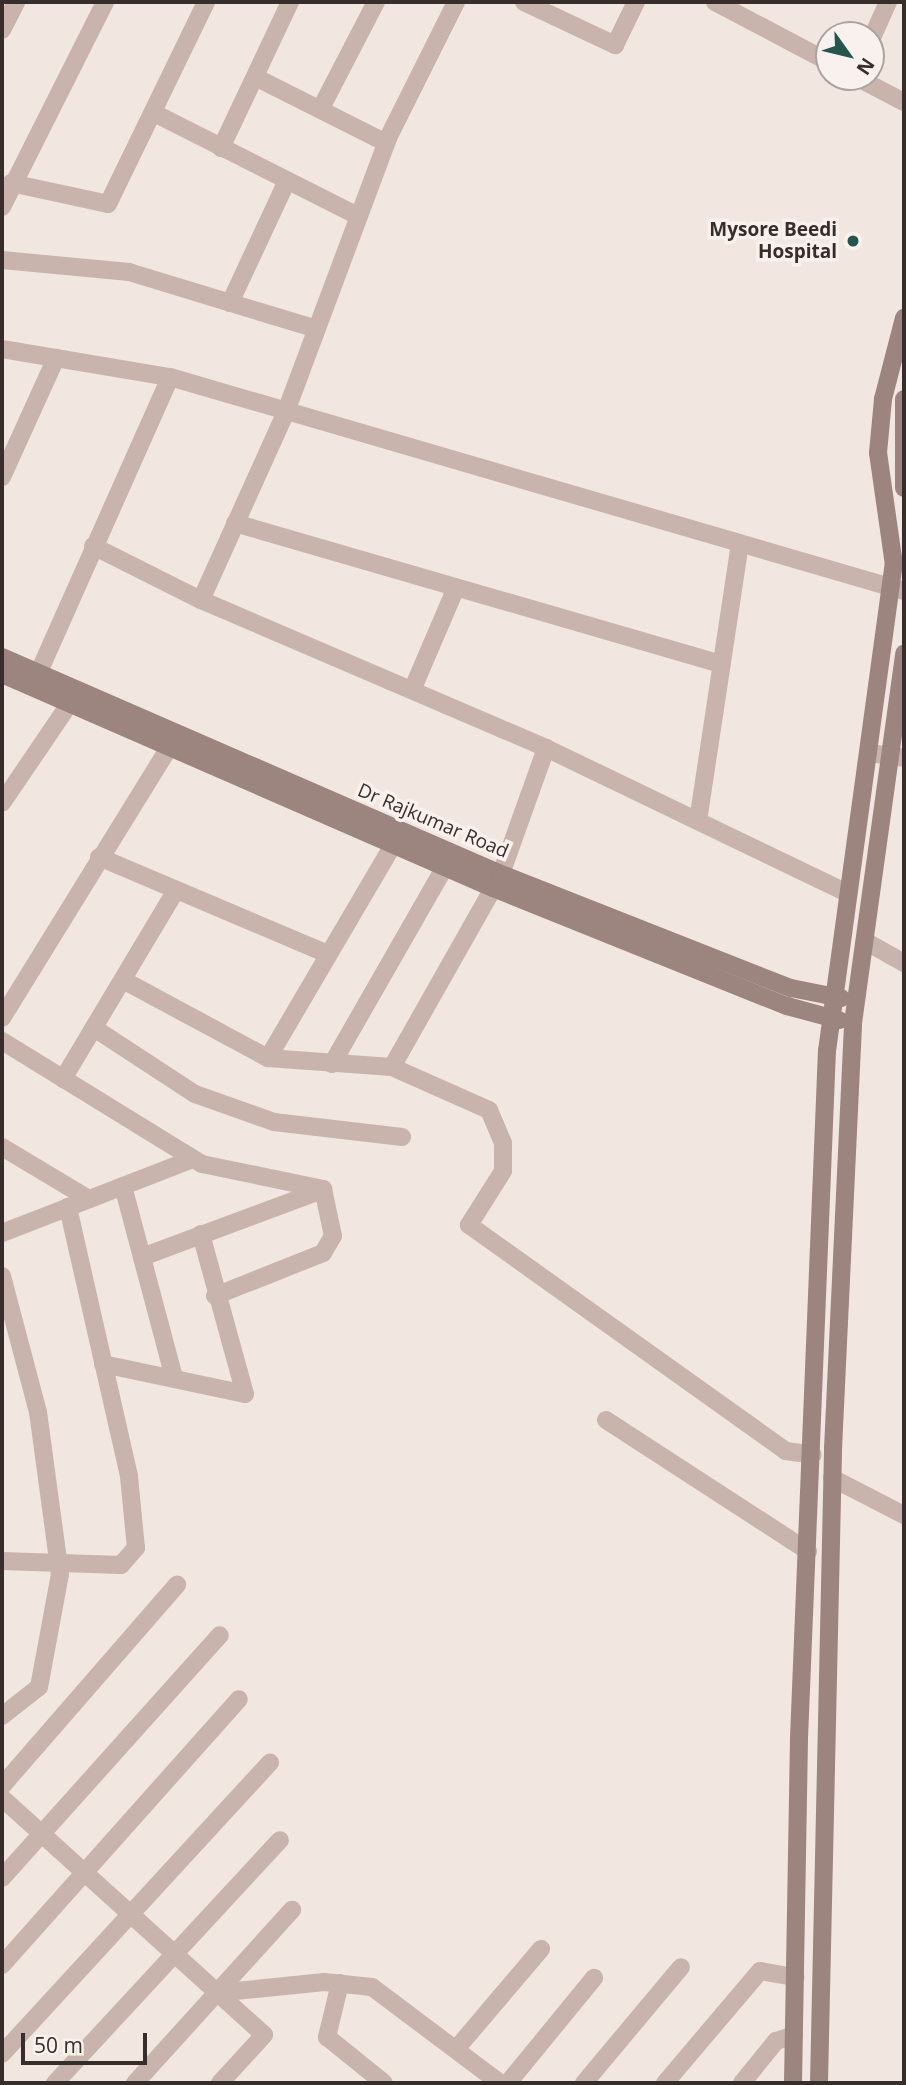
<!DOCTYPE html>
<html>
<head>
<meta charset="utf-8">
<style>
  body { margin:0 }
  #map { position:relative; width:906px; height:2085px; overflow:hidden; background:#f1e6e0; font-family:"Open Sans",sans-serif }
  div>[style] { position:absolute }
  .minor>* { height:18px; margin:-9px; padding:0 9px; transform-origin:9px; border-radius:9px; background:#c8b4ad }
  .tertiary>* { height:18px; margin:-9px; padding:0 9px; transform-origin:9px; border-radius:9px; background:#c8b4ad }
  .secondary>* { height:18px; margin:-9px; padding:0 9px; transform-origin:9px; border-radius:9px; background:#9c847f }
  .dots>* { width:19px; height:19px; translate:-50% -50%; box-sizing:border-box; border:4px solid #f9f1ed; border-radius:50% }
  span { translate:-50% -50%; white-space:nowrap; text-align:center; line-height:1.15; -webkit-text-stroke:7px #f9f1ed; paint-order:stroke }
  .poi-label { font-size:19px; color:#372d2b; font-weight:700 }
  .right { translate:-100% -50%; text-align:right }
  .street-label { font-size:19px; color:#372d2b }
  .frame { position:absolute; inset:0; border:4px solid #372d2b; pointer-events:none }
  .north { position:absolute; left:815px; top:21px; width:70px; height:70px; box-sizing:border-box; background:#f9f1ed; border:2px solid #aba39f; border-radius:50%; rotate:124deg; font-size:19px; font-weight:700; line-height:28px; text-align:center; color:#372d2b }
  .north::after { content:''; display:block; margin:auto; width:24px; height:32px; background:#24554f; clip-path:polygon(50% 0,100% 100%,50% 72%,0 100%) }
  .scale { position:absolute; left:21px; top:2033px; width:126px; height:32px; box-sizing:border-box; border:4px solid #372d2b; border-top:0; padding-left:9px; font-size:21px; line-height:24px; white-space:nowrap; color:#372d2b; -webkit-text-stroke:5px #f9f1ed; paint-order:stroke }
</style>
</head>
<body>
<div id="map">
  <div class="minor">
    <div style="left:524px;top:2px;width:101px;rotate:25.3deg"></div>
    <div style="left:615px;top:45px;width:48px;rotate:-64deg"></div>
    <div style="left:715px;top:2px;width:129px;rotate:27.8deg"></div>
    <div style="left:2px;top:30px;width:31px;rotate:-63deg"></div>
    <div style="left:871px;top:40px;width:42px;rotate:-65.9deg"></div>
    <div style="left:255px;top:77px;width:147px;rotate:26.7deg"></div>
    <div style="left:856px;top:77px;width:54px;rotate:27.5deg"></div>
    <div style="left:321px;top:108px;width:119px;rotate:-62.6deg"></div>
    <div style="left:154px;top:113px;width:229px;rotate:26.8deg"></div>
    <div style="left:221px;top:148px;width:161px;rotate:-64.7deg"></div>
    <div style="left:11px;top:183px;width:99px;rotate:12.2deg"></div>
    <div style="left:108px;top:204px;width:225px;rotate:-64.1deg"></div>
    <div style="left:2px;top:207px;width:229px;rotate:-63.3deg"></div>
    <div style="left:2px;top:260px;width:128px;rotate:5.4deg"></div>
    <div style="left:129px;top:272px;width:196px;rotate:16.9deg"></div>
    <div style="left:230px;top:303px;width:135px;rotate:-65deg"></div>
    <div style="left:2px;top:349px;width:170px;rotate:9.5deg"></div>
    <div style="left:170px;top:377px;width:765px;rotate:16.25deg"></div>
    <div style="left:2px;top:477px;width:131px;rotate:-65.6deg"></div>
    <div style="left:235px;top:523px;width:506px;rotate:16.18deg"></div>
    <div style="left:93px;top:546px;width:121px;rotate:26.6deg"></div>
    <div style="left:201px;top:600px;width:375px;rotate:23.2deg"></div>
    <div style="left:546px;top:748px;width:334px;rotate:25.7deg"></div>
    <div style="left:201px;top:600px;width:204px;rotate:-65.7deg"></div>
    <div style="left:285px;top:414px;width:295px;rotate:-69.5deg"></div>
    <div style="left:388px;top:138px;width:152px;rotate:-63.4deg"></div>
    <div style="left:38px;top:674px;width:325px;rotate:-66deg"></div>
    <div style="left:413px;top:688px;width:107px;rotate:-66.8deg"></div>
    <div style="left:2px;top:803px;width:135px;rotate:-55.8deg"></div>
    <div style="left:698px;top:821px;width:281px;rotate:-81.4deg"></div>
    <div style="left:99px;top:857px;width:248px;rotate:23deg"></div>
    <div style="left:123px;top:980px;width:165px;rotate:28.3deg"></div>
    <div style="left:268px;top:1058px;width:124px;rotate:4.2deg"></div>
    <div style="left:392px;top:1067px;width:106px;rotate:23.9deg"></div>
    <div style="left:489px;top:1110px;width:36px;rotate:67deg"></div>
    <div style="left:503px;top:1143px;width:28px;rotate:90deg"></div>
    <div style="left:503px;top:1171px;width:64px;rotate:122.2deg"></div>
    <div style="left:469px;top:1225px;width:389px;rotate:35.5deg"></div>
    <div style="left:786px;top:1451px;width:27px;rotate:8deg"></div>
    <div style="left:2px;top:1018px;width:317px;rotate:-58.3deg"></div>
    <div style="left:94px;top:1028px;width:121px;rotate:33.2deg"></div>
    <div style="left:195px;top:1094px;width:84px;rotate:19.5deg"></div>
    <div style="left:274px;top:1122px;width:129px;rotate:6.7deg"></div>
    <div style="left:2px;top:1041px;width:235px;rotate:31.6deg"></div>
    <div style="left:202px;top:1164px;width:124px;rotate:11.7deg"></div>
    <div style="left:268px;top:1058px;width:247px;rotate:-59.6deg"></div>
    <div style="left:332px;top:1064px;width:227px;rotate:-60.2deg"></div>
    <div style="left:392px;top:1067px;width:222px;rotate:-60.5deg"></div>
    <div style="left:501px;top:874px;width:134px;rotate:-70.3deg"></div>
    <div style="left:63px;top:1079px;width:220px;rotate:-59.1deg"></div>
    <div style="left:2px;top:1147px;width:101px;rotate:30.9deg"></div>
    <div style="left:123px;top:1186px;width:199px;rotate:75.1deg"></div>
    <div style="left:2px;top:1233px;width:205px;rotate:-21.2deg"></div>
    <div style="left:142px;top:1257px;width:192px;rotate:-20.4deg"></div>
    <div style="left:2px;top:1276px;width:141px;rotate:75.2deg"></div>
    <div style="left:38px;top:1412px;width:163px;rotate:82.3deg"></div>
    <div style="left:60px;top:1574px;width:115px;rotate:100.5deg"></div>
    <div style="left:39px;top:1687px;width:47px;rotate:141.9deg"></div>
    <div style="left:215px;top:1296px;width:116px;rotate:-21.7deg"></div>
    <div style="left:323px;top:1253px;width:20px;rotate:-60deg"></div>
    <div style="left:333px;top:1236px;width:48px;rotate:-102deg"></div>
    <div style="left:103px;top:1364px;width:145px;rotate:11.9deg"></div>
    <div style="left:245px;top:1394px;width:166px;rotate:-105.4deg"></div>
    <div style="left:606px;top:1420px;width:241px;rotate:33deg"></div>
    <div style="left:832px;top:1478px;width:81px;rotate:27.2deg"></div>
    <div style="left:2px;top:1561px;width:119px;rotate:1.9deg"></div>
    <div style="left:121px;top:1565px;width:23px;rotate:-49deg"></div>
    <div style="left:136px;top:1548px;width:72px;rotate:-95.6deg"></div>
    <div style="left:129px;top:1476px;width:276px;rotate:-102.8deg"></div>
    <div style="left:2px;top:1786px;width:267px;rotate:-49deg"></div>
    <div style="left:2px;top:1798px;width:353px;rotate:42.1deg"></div>
    <div style="left:264px;top:2035px;width:65px;rotate:132.5deg"></div>
    <div style="left:2px;top:1878px;width:326px;rotate:-48.1deg"></div>
    <div style="left:2px;top:1965px;width:356px;rotate:-48.3deg"></div>
    <div style="left:340px;top:1983px;width:56px;rotate:103.5deg"></div>
    <div style="left:327px;top:2037px;width:73px;rotate:38.9deg"></div>
    <div style="left:216px;top:1993px;width:109px;rotate:-5.8deg"></div>
    <div style="left:324px;top:1982px;width:48px;rotate:5.9deg"></div>
    <div style="left:372px;top:1987px;width:160px;rotate:36.9deg"></div>
    <div style="left:457px;top:2048px;width:130px;rotate:-49.7deg"></div>
    <div style="left:2px;top:2054px;width:396px;rotate:-47.4deg"></div>
    <div style="left:55px;top:2083px;width:331px;rotate:-47.2deg"></div>
    <div style="left:135px;top:2083px;width:234px;rotate:-47.8deg"></div>
    <div style="left:508px;top:2083px;width:136px;rotate:-50.7deg"></div>
    <div style="left:584px;top:2083px;width:151px;rotate:-50.1deg"></div>
    <div style="left:665px;top:2083px;width:147px;rotate:-49.7deg"></div>
    <div style="left:760px;top:1971px;width:36px;rotate:10deg"></div>
    <div style="left:742px;top:2083px;width:54px;rotate:-51deg"></div>
    <div style="left:776px;top:2041px;width:19px;rotate:-18deg"></div>
  </div>
  <div class="tertiary">
    <div style="left:870px;top:753px;width:34px;rotate:8deg"></div>
    <div style="left:865px;top:941px;width:45px;rotate:29.4deg"></div>
  </div>
  <div class="secondary">
    <div style="left:904px;top:399px;width:89px;rotate:90deg"></div>
    <div style="left:2px;top:657px;width:544px;rotate:23.5deg"></div>
    <div style="left:501px;top:874px;width:312px;rotate:21.5deg"></div>
    <div style="left:791px;top:988px;width:51px;rotate:11.3deg"></div>
    <div style="left:2px;top:674px;width:536px;rotate:23.55deg"></div>
    <div style="left:493px;top:888px;width:317px;rotate:21.9deg"></div>
    <div style="left:787px;top:1006px;width:54px;rotate:15.1deg"></div>
    <div style="left:793px;top:2083px;width:345px;rotate:-89deg"></div>
    <div style="left:799px;top:1738px;width:688px;rotate:-87.67deg"></div>
    <div style="left:827px;top:1051px;width:491px;rotate:-82.2deg"></div>
    <div style="left:894px;top:565px;width:113px;rotate:-98.1deg"></div>
    <div style="left:878px;top:453px;width:54px;rotate:-84.7deg"></div>
    <div style="left:883px;top:399px;width:84px;rotate:-75.5deg"></div>
    <div style="left:819px;top:2083px;width:634px;rotate:-88.73deg"></div>
    <div style="left:833px;top:1449px;width:426px;rotate:-87.3deg"></div>
    <div style="left:853px;top:1023px;width:373px;rotate:-82.1deg"></div>
  </div>
  <div class="dots">
    <div style="left:853px;top:241px;background:#24554f"></div>
  </div>
  <div class="poi-label">
    <span class="right" style="left:837px;top:241px">Mysore Beedi<br>Hospital</span>
  </div>
  <div class="street-label">
    <span style="left:433px;top:821px;rotate:23deg">Dr Rajkumar Road</span>
  </div>
  <div class="frame"></div>
  <div class="north">N</div>
  <div class="scale">50 m</div>
</div>
</body>
</html>
